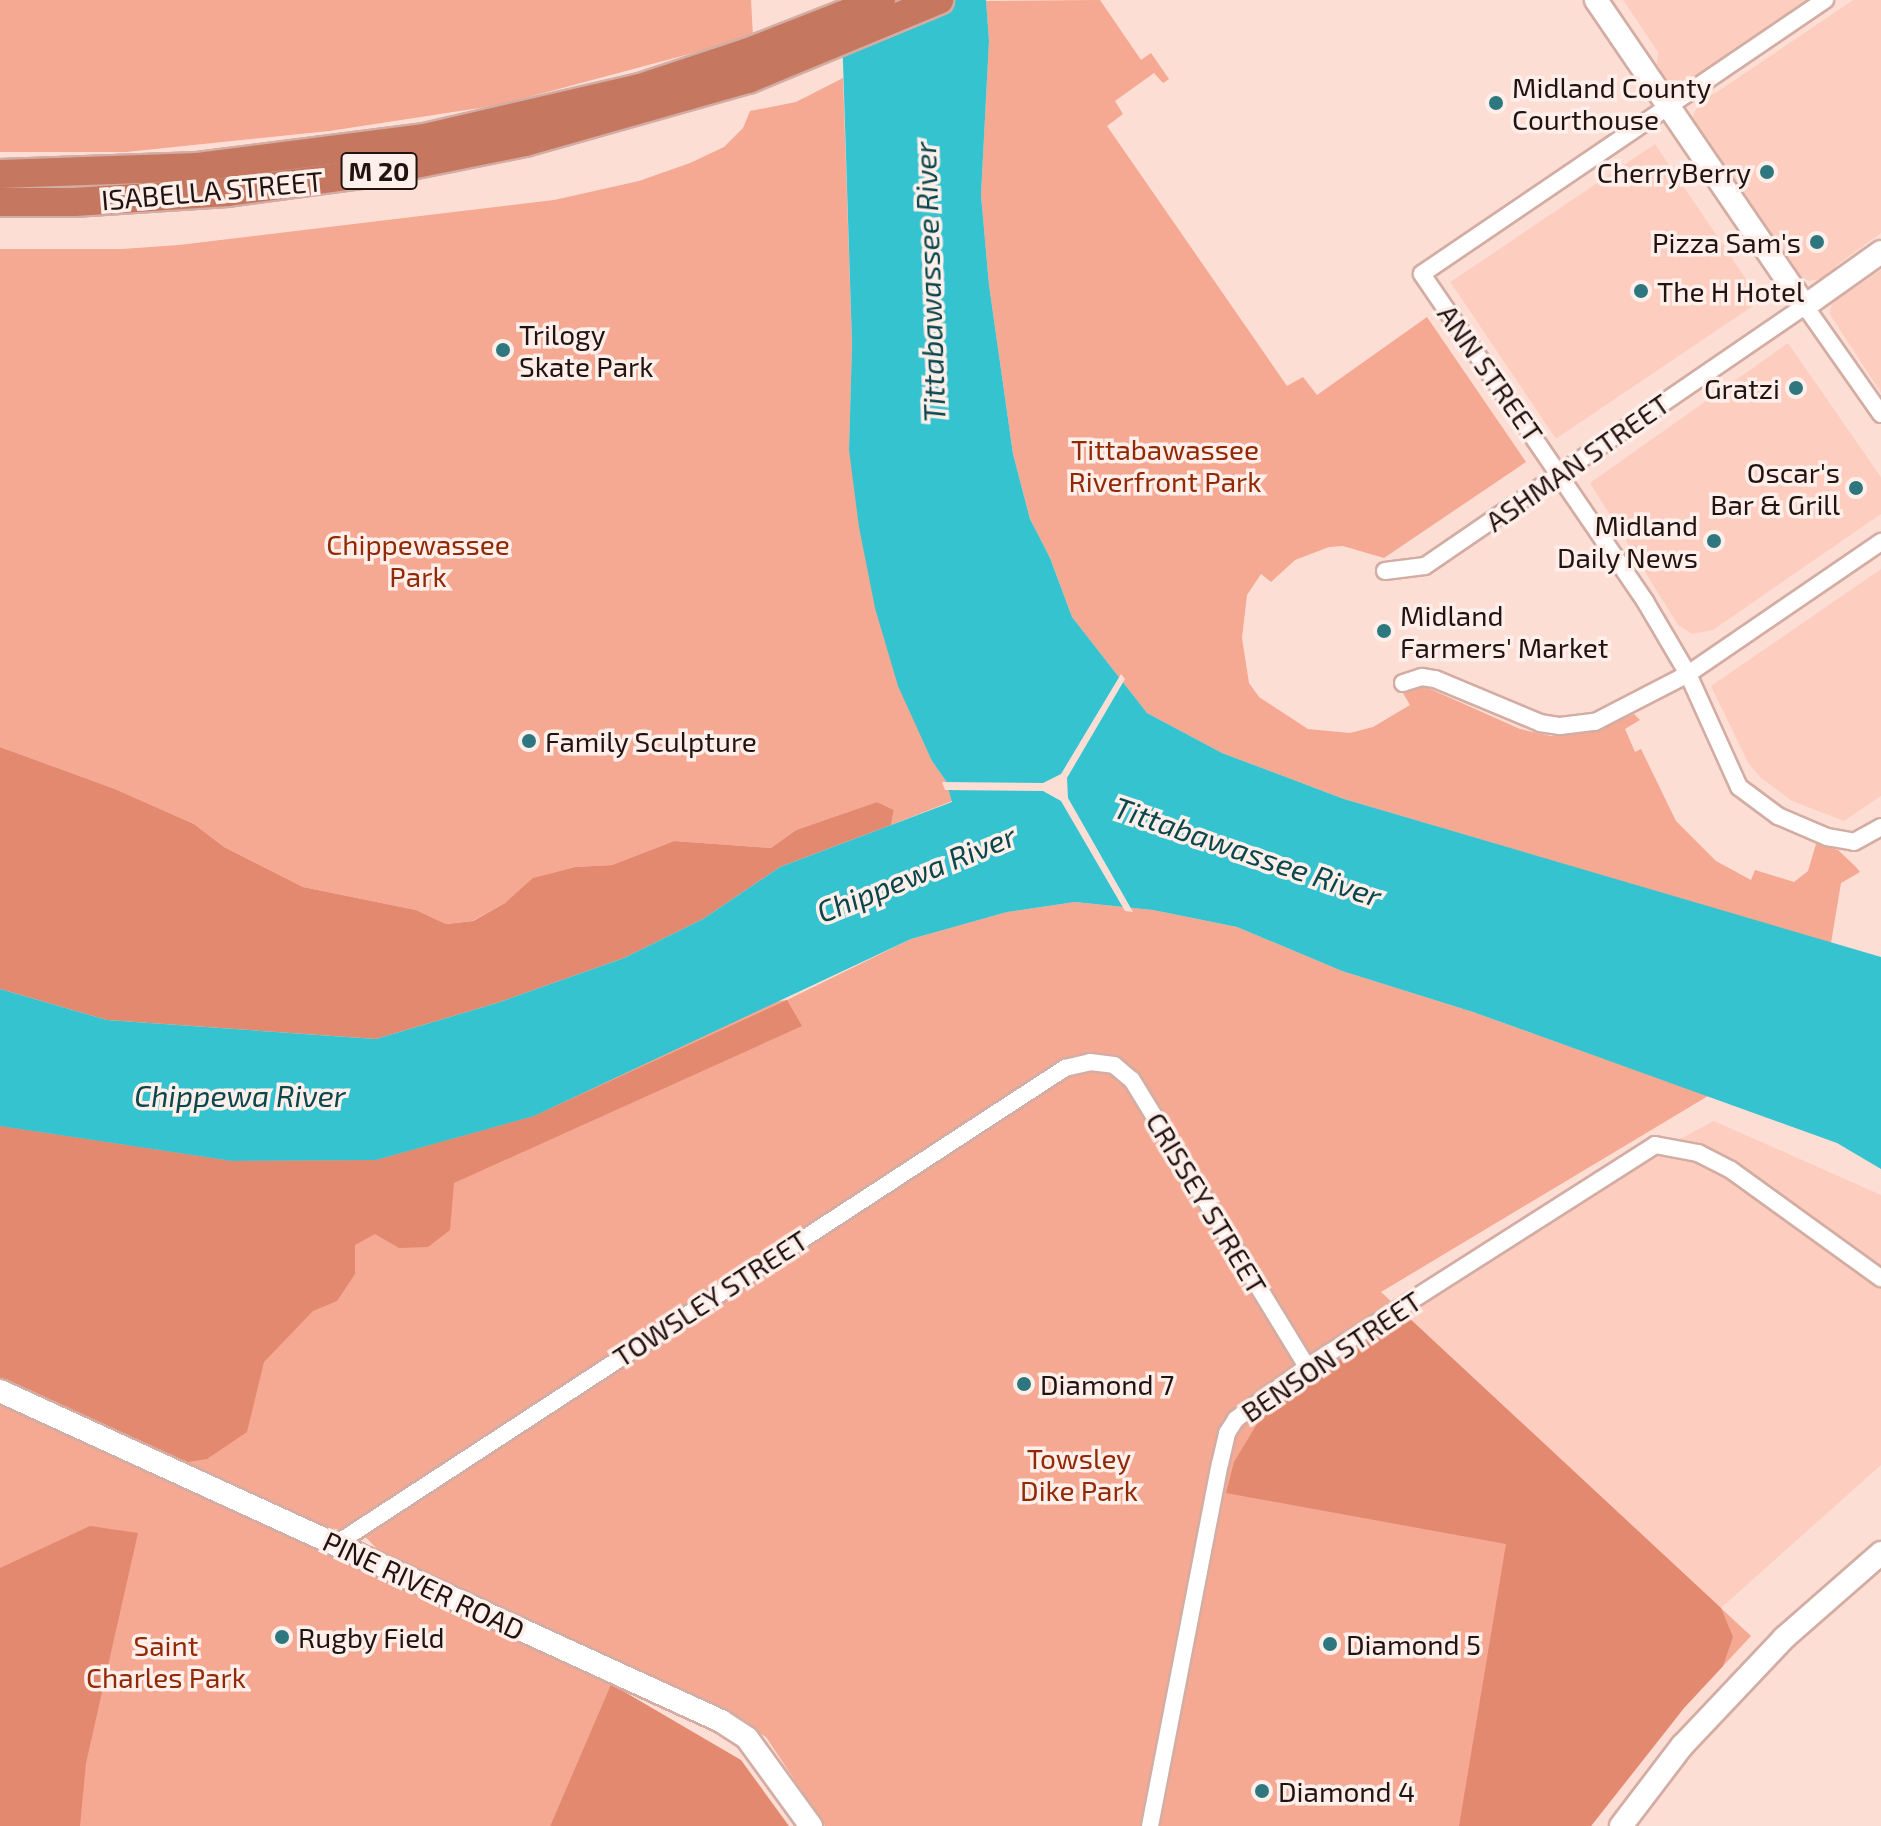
<!DOCTYPE html>
<html>
<head>
<meta charset="utf-8">
<style>
  body { margin:0 }
  #map { position:relative; width:1881px; height:1826px; overflow:hidden; background:#fdded5; font-family:"Exo 2",sans-serif }
  div>[style] { position:absolute }
  .built>* { inset:0; background:#fdcec0; transform-origin:0 0 }
  .green>* { inset:0; background:#f5a892 }
  .forest>* { inset:0; background:#e38970 }
  .water>* { inset:0; background:#36c3d0 }
  .pier>* { inset:0; background:#fdded5 }
  .roads { filter:drop-shadow(2px 0 #d3ada3) drop-shadow(-2px 0 #d3ada3) drop-shadow(0 2px #d3ada3) drop-shadow(0 -2px #d3ada3) }
  .street>* { height:16px; margin:-8px; padding:0 8px; transform-origin:8px; border-radius:8px; background:#fff }
  .secondary>* { height:22px; margin:-11px; padding:0 11px; transform-origin:11px; border-radius:11px; background:#fff }
  .highway>* { height:28px; margin:-14px; padding:0 14px; transform-origin:14px; border-radius:14px; background:#c67760 }
  .dots>* { width:22px; height:22px; translate:-50% -50%; box-sizing:border-box; border:4px solid #ffefea; border-radius:50% }
  span { translate:-50% -50%; white-space:nowrap; text-align:center; line-height:1.15; -webkit-text-stroke:7px #ffefea; paint-order:stroke }
  .shield-label span { padding:2px 6px; background:#ffefea; border:2px solid; border-radius:6px; -webkit-text-stroke-width:0 }
  .shield-label { font-size:26px; color:#211410; font-weight:700 }
  .poi-label { font-size:28px; color:#211410 }
  .left { translate:0 -50%; text-align:left }
  .right { translate:-100% -50%; text-align:right }
  .street-label { font-size:28px; color:#211410 }
  .park-label { font-size:28px; color:#922906 }
  .water-label { font-size:30px; color:#09474c; font-style:italic }
</style>
</head>
<body>
<div id="map">
  <div class="built">
    <div style="clip-path:polygon(1623px 0,1811px 0,1681px 87px,1662px 79px,1656px 69px,1658px 52px)"></div>
    <div style="clip-path:polygon(1853px 0,1881px 0,1881px 233px,1837px 265px,1830px 277px,1809px 281px,1800px 276px,1697px 129px,1692px 118px,1701px 99px,1717px 92px)"></div>
    <div style="left:1655px;top:144px;width:189px;height:247px;rotate:56deg"></div>
    <div style="clip-path:polygon(1881px 270px,1881px 393px,1829px 313px,1834px 298px,1844px 289px,1854px 288px)"></div>
    <div style="clip-path:polygon(1788px 343px,1881px 477px,1881px 514px,1713px 630px,1692px 634px,1678px 625px,1590px 483px)"></div>
    <div style="clip-path:polygon(1881px 569px,1881px 796px,1844px 821px,1792px 801px,1761px 778px,1748px 763px,1711px 686px)"></div>
    <div style="clip-path:polygon(1714px 1121px,1881px 1195px,1881px 1465px,1721px 1608px,1407px 1316px,1665px 1147px)"></div>
  </div>
  <div class="green">
    <div style="clip-path:polygon(0 0,751px 0,753px 37px,499px 105px,329px 131px,126px 152px,0 152px)"></div>
    <div style="clip-path:polygon(1100px 0,1141px 60px,1151px 53px,1169px 79px,1163px 83px,1154px 73px,1115px 101px,1123px 114px,1107px 126px,1287px 386px,1303px 377px,1317px 395px,1427px 317px,1526px 462px,1384px 558px,1343px 546px,1329px 547px,1295px 560px,1271px 582px,1261px 574px,1247px 595px,1242px 638px,1249px 683px,1259px 697px,1308px 729px,1350px 733px,1373px 727px,1410px 705px,1403px 693px,1409px 685px,1419px 684px,1520px 729px,1551px 736px,1597px 731px,1634px 714px,1640px 720px,1625px 729px,1635px 752px,1641px 749px,1676px 821px,1716px 861px,1751px 880px,1755px 870px,1794px 882px,1808px 871px,1816px 844px,1838px 850px,1856px 867px,1860px 872px,1841px 883px,1831px 943px,1344px 799px,1222px 753px,1147px 713px,1072px 617px,1050px 558px,1030px 519px,1013px 454px,989px 285px,981px 195px,989px 41px,986px 1px)"></div>
    <div style="clip-path:polygon(843px 78px,852px 344px,849px 450px,917px 726px,932px 761px,946px 781px,952px 801px,891px 825px,894px 810px,877px 802px,796px 830px,771px 848px,674px 841px,612px 865px,575px 867px,534px 878px,505px 903px,472px 921px,446px 924px,416px 910px,303px 887px,224px 847px,194px 824px,115px 789px,0 747px,0 249px,122px 249px,179px 245px,554px 200px,639px 181px,690px 163px,724px 147px,743px 128px,750px 111px,796px 102px)"></div>
    <div style="clip-path:polygon(1075px 902px,1153px 910px,1237px 927px,1342px 971px,1473px 1012px,1708px 1096px,1381px 1292px,1751px 1636px,1684px 1708px,1591px 1826px,825px 1826px,766px 1737px,726px 1713px,378px 1550px,354px 1525px,341px 1530px,326px 1527px,0 1379px,0 1126px,787px 1000px,911px 939px,1007px 912px)"></div>
    <div style="clip-path:polygon(0 1403px,611px 1684px,550px 1826px,0 1826px)"></div>
  </div>
  <div class="forest">
    <div style="clip-path:polygon(0 747px,115px 789px,194px 824px,224px 847px,303px 887px,416px 910px,446px 924px,473px 921px,505px 903px,533px 878px,575px 867px,612px 865px,674px 841px,771px 848px,796px 830px,877px 802px,894px 810px,891px 825px,780px 867px,703px 919px,624px 958px,497px 1003px,376px 1039px,107px 1020px,0 989px)"></div>
    <div style="clip-path:polygon(787px 1000px,802px 1026px,454px 1183px,450px 1230px,428px 1247px,399px 1248px,375px 1234px,355px 1245px,355px 1274px,337px 1301px,313px 1311px,264px 1362px,247px 1432px,207px 1459px,182px 1463px,0 1379px,0 1126px,232px 1161px,376px 1160px,534px 1116px)"></div>
    <div style="clip-path:polygon(1407px 1316px,1721px 1608px,1733px 1637px,1723px 1666px,1684px 1708px,1591px 1826px,1459px 1826px,1506px 1544px,1226px 1493px,1234px 1462px,1263px 1414px,1281px 1398px)"></div>
    <div style="clip-path:polygon(90px 1526px,138px 1533px,86px 1763px,80px 1826px,0 1826px,0 1568px)"></div>
    <div style="clip-path:polygon(611px 1684px,741px 1760px,789px 1826px,550px 1826px)"></div>
  </div>
  <div class="water">
    <div style="clip-path:polygon(841px 0,986px 0,989px 41px,981px 195px,989px 285px,1013px 454px,1030px 519px,1050px 558px,1072px 617px,1147px 713px,1222px 753px,1344px 799px,1881px 957px,1881px 1169px,1837px 1143px,1473px 1012px,1342px 971px,1237px 927px,1153px 910px,1075px 902px,1007px 912px,911px 939px,534px 1116px,376px 1160px,232px 1161px,0 1126px,0 989px,107px 1020px,376px 1039px,497px 1003px,624px 958px,703px 919px,780px 867px,952px 802px,946px 781px,932px 761px,898px 686px,875px 608px,859px 527px,849px 450px,852px 344px)"></div>
  </div>
  <div class="pier">
    <div style="clip-path:polygon(1121px 674px,1125px 679px,1067px 778px,1068px 798px,1133px 912px,1125px 911px,1061px 801px,1043px 791px,945px 790px,942px 782px,1043px 783px,1061px 774px)"></div>
  </div>
  <div class="roads">
    <div class="street">
      <div style="left:1825px;top:0;width:487px;rotate:145.8deg"></div>
      <div style="left:1422px;top:274px;width:396px;rotate:55.7deg"></div>
      <div style="left:1645px;top:601px;width:85px;rotate:59.5deg"></div>
      <div style="left:1688px;top:674px;width:124px;rotate:65.7deg"></div>
      <div style="left:1739px;top:787px;width:49px;rotate:36.6deg"></div>
      <div style="left:1778px;top:816px;width:53px;rotate:23.2deg"></div>
      <div style="left:1827px;top:837px;width:27px;rotate:10deg"></div>
      <div style="left:1854px;top:842px;width:31px;rotate:-29deg"></div>
      <div style="left:1385px;top:571px;width:40px;rotate:-7.1deg"></div>
      <div style="left:1425px;top:566px;width:460px;rotate:-34.4deg"></div>
      <div style="left:1805px;top:306px;width:132px;rotate:54.9deg"></div>
      <div style="left:1403px;top:683px;width:20px;rotate:-18deg"></div>
      <div style="left:1422px;top:677px;width:13px;rotate:9deg"></div>
      <div style="left:1435px;top:679px;width:114px;rotate:22.7deg"></div>
      <div style="left:1540px;top:723px;width:20px;rotate:9deg"></div>
      <div style="left:1560px;top:726px;width:35px;rotate:-7deg"></div>
      <div style="left:1595px;top:722px;width:105px;rotate:-27.3deg"></div>
      <div style="left:1688px;top:674px;width:234px;rotate:-34.4deg"></div>
      <div style="left:336px;top:1544px;width:871px;rotate:-33.14deg"></div>
      <div style="left:1065px;top:1068px;width:26px;rotate:-13deg"></div>
      <div style="left:1090px;top:1062px;width:24px;rotate:7deg"></div>
      <div style="left:1114px;top:1065px;width:23px;rotate:40deg"></div>
      <div style="left:1132px;top:1080px;width:336px;rotate:58.6deg"></div>
      <div style="left:1150px;top:1826px;width:369px;rotate:-79.1deg"></div>
      <div style="left:1220px;top:1464px;width:32px;rotate:-77deg"></div>
      <div style="left:1227px;top:1433px;width:17px;rotate:-57deg"></div>
      <div style="left:1236px;top:1419px;width:88px;rotate:-36.2deg"></div>
      <div style="left:1307px;top:1367px;width:413px;rotate:-32.5deg"></div>
      <div style="left:1655px;top:1145px;width:44px;rotate:10.5deg"></div>
      <div style="left:1698px;top:1153px;width:37px;rotate:27deg"></div>
      <div style="left:1731px;top:1170px;width:185px;rotate:35.8deg"></div>
    </div>
    <div class="secondary">
      <div style="left:1596px;top:0;width:371px;rotate:55.7deg"></div>
      <div style="left:1805px;top:306px;width:93px;rotate:-35.4deg"></div>
      <div style="left:0;top:1391px;width:793px;rotate:24.59deg"></div>
      <div style="left:721px;top:1721px;width:31px;rotate:33deg"></div>
      <div style="left:747px;top:1738px;width:109px;rotate:54deg"></div>
      <div style="left:1621px;top:1826px;width:101px;rotate:-52.7deg"></div>
      <div style="left:1682px;top:1746px;width:149px;rotate:-46.6deg"></div>
      <div style="left:1784px;top:1638px;width:129px;rotate:-41.2deg"></div>
    </div>
    <div class="highway">
      <div style="left:0;top:174px;width:198px;rotate:-2deg"></div>
      <div style="left:198px;top:167px;width:229px;rotate:-7.3deg"></div>
      <div style="left:425px;top:138px;width:221px;rotate:-13.1deg"></div>
      <div style="left:640px;top:88px;width:112px;rotate:-18.3deg"></div>
      <div style="left:746px;top:53px;width:145px;rotate:-21.4deg"></div>
      <div style="left:0;top:202px;width:74px"></div>
      <div style="left:74px;top:202px;width:154px;rotate:-3.7deg"></div>
      <div style="left:228px;top:192px;width:149px;rotate:-7.7deg"></div>
      <div style="left:376px;top:172px;width:152px;rotate:-11.4deg"></div>
      <div style="left:525px;top:142px;width:232px;rotate:-15.8deg"></div>
      <div style="left:748px;top:79px;width:207px;rotate:-22.5deg"></div>
    </div>
  </div>
  <div class="dots">
    <div style="left:1496px;top:103px;background:#2e777e"></div>
    <div style="left:1767px;top:172px;background:#2e777e"></div>
    <div style="left:1817px;top:242px;background:#2e777e"></div>
    <div style="left:1641px;top:291px;background:#2e777e"></div>
    <div style="left:503px;top:350px;background:#2e777e"></div>
    <div style="left:1796px;top:388px;background:#2e777e"></div>
    <div style="left:1856px;top:488px;background:#2e777e"></div>
    <div style="left:1714px;top:541px;background:#2e777e"></div>
    <div style="left:1384px;top:631px;background:#2e777e"></div>
    <div style="left:529px;top:741px;background:#2e777e"></div>
    <div style="left:1024px;top:1384px;background:#2e777e"></div>
    <div style="left:282px;top:1637px;background:#2e777e"></div>
    <div style="left:1330px;top:1644px;background:#2e777e"></div>
    <div style="left:1262px;top:1791px;background:#2e777e"></div>
  </div>
  <div class="shield-label">
    <span style="left:379px;top:171px">M 20</span>
  </div>
  <div class="poi-label">
    <span class="left" style="left:1512px;top:103px">Midland County<br>Courthouse</span>
    <span class="right" style="left:1751px;top:172px">CherryBerry</span>
    <span class="right" style="left:1801px;top:242px">Pizza Sam's</span>
    <span class="left" style="left:1657px;top:291px">The H Hotel</span>
    <span class="left" style="left:519px;top:350px">Trilogy<br>Skate Park</span>
    <span class="right" style="left:1780px;top:388px">Gratzi</span>
    <span class="right" style="left:1840px;top:488px">Oscar's<br>Bar &amp; Grill</span>
    <span class="right" style="left:1698px;top:541px">Midland<br>Daily News</span>
    <span class="left" style="left:1400px;top:631px">Midland<br>Farmers' Market</span>
    <span class="left" style="left:545px;top:741px">Family Sculpture</span>
    <span class="left" style="left:1040px;top:1384px">Diamond 7</span>
    <span class="left" style="left:298px;top:1637px">Rugby Field</span>
    <span class="left" style="left:1346px;top:1644px">Diamond 5</span>
    <span class="left" style="left:1278px;top:1791px">Diamond 4</span>
  </div>
  <div class="street-label">
    <span style="left:212px;top:190px;rotate:-5deg">ISABELLA STREET</span>
    <span style="left:1491px;top:373px;rotate:55deg">ANN STREET</span>
    <span style="left:1577px;top:462px;rotate:-35deg">ASHMAN STREET</span>
    <span style="left:1207px;top:1203px;rotate:59deg">CRISSEY STREET</span>
    <span style="left:710px;top:1298px;rotate:-33deg">TOWSLEY STREET</span>
    <span style="left:1331px;top:1356px;rotate:-34deg">BENSON STREET</span>
    <span style="left:424px;top:1585px;rotate:25deg">PINE RIVER ROAD</span>
  </div>
  <div class="park-label">
    <span style="left:1165px;top:465px">Tittabawassee<br>Riverfront Park</span>
    <span style="left:418px;top:560px">Chippewassee<br>Park</span>
    <span style="left:1079px;top:1474px">Towsley<br>Dike Park</span>
    <span style="left:166px;top:1661px">Saint<br>Charles Park</span>
  </div>
  <div class="water-label">
    <span style="left:929px;top:282px;rotate:-92deg">Tittabawassee River</span>
    <span style="left:1248px;top:851px;rotate:19deg">Tittabawassee River</span>
    <span style="left:916px;top:873px;rotate:-22deg">Chippewa River</span>
    <span style="left:240px;top:1095px">Chippewa River</span>
  </div>
</div>
</body>
</html>
